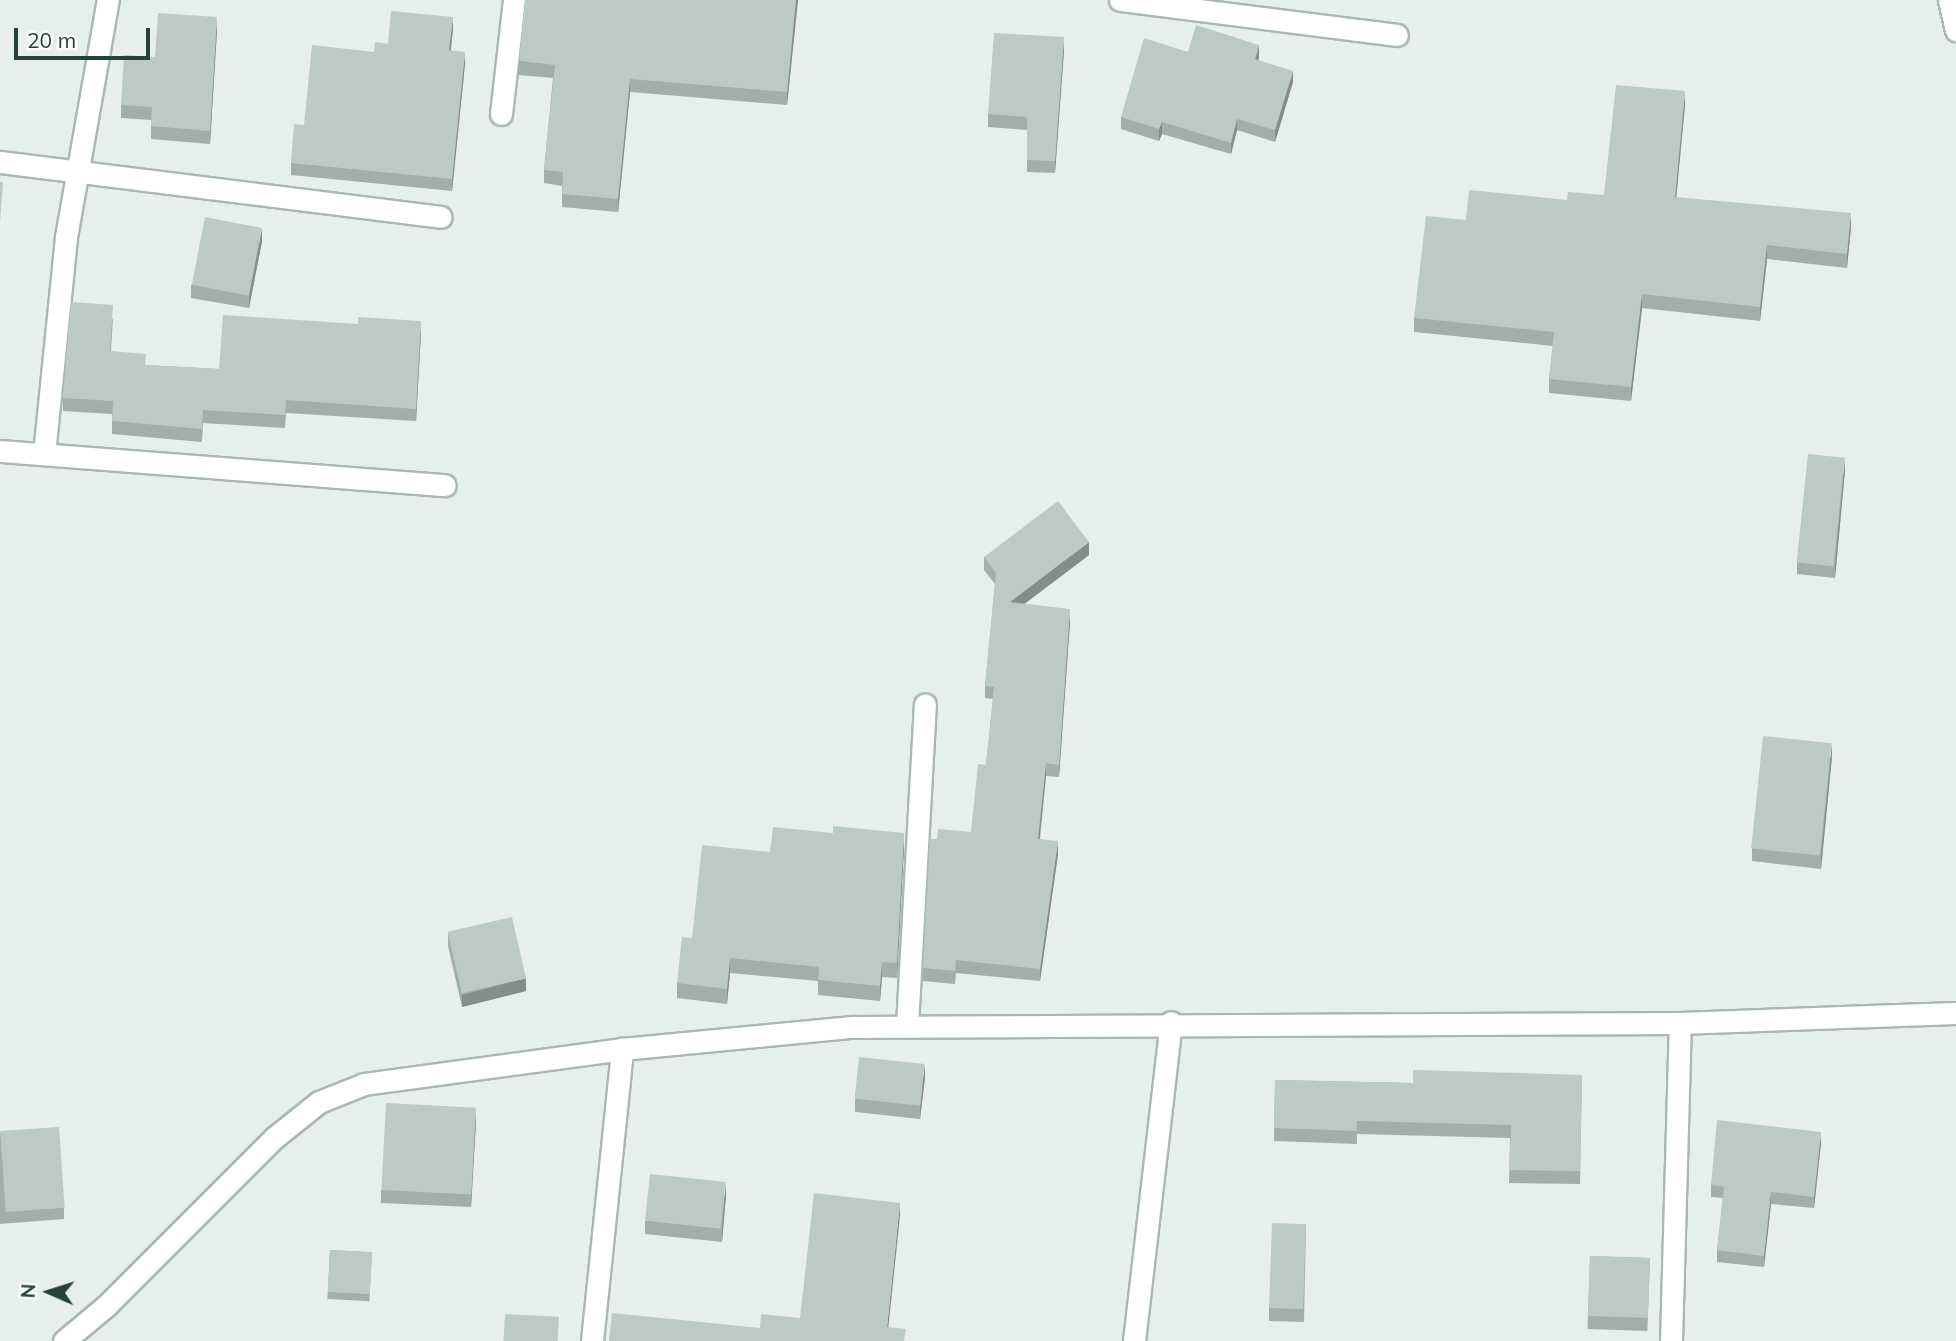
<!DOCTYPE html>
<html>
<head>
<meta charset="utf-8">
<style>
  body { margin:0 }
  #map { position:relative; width:1956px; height:1341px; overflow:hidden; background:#e6efeb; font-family:Mulish,sans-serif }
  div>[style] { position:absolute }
  .roads { filter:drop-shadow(2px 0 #a8b8b2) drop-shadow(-2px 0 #a8b8b2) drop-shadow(0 2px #a8b8b2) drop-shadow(0 -2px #a8b8b2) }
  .minor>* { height:21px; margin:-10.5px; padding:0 10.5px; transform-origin:10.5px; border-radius:10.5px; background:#fff }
  .wall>* { inset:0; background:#a1aea9; transform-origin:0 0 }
  .shaded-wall>* { inset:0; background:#838d89 }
  .building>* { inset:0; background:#bbcac4; transform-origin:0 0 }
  span { translate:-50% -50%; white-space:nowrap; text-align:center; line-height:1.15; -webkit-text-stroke:7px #f7fbf9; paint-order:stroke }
  .north { position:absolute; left:14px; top:1257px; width:70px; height:70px; -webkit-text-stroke:5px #f7fbf9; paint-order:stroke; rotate:273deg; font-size:19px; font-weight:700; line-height:28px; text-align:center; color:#24423a }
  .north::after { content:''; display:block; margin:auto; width:24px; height:32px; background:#24423a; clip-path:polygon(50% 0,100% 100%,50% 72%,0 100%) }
  .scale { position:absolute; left:14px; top:28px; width:136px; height:32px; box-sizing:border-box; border:4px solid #24423a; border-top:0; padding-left:9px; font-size:21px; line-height:24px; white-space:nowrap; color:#24423a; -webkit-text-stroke:5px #f7fbf9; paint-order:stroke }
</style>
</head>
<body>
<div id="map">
  <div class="roads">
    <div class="minor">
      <div style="left:1120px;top:0;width:279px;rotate:7.2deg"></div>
      <div style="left:1949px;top:0;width:31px;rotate:77deg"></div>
      <div style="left:501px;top:114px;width:115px;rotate:-83.5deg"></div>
      <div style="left:0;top:162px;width:444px;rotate:7.1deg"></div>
      <div style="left:0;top:451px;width:446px;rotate:4.4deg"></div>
      <div style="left:44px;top:454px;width:218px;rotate:-84.2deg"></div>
      <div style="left:66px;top:237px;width:241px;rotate:-80deg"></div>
      <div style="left:907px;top:1025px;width:321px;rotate:-86.8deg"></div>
      <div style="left:64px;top:1341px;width:56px;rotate:-39.9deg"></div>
      <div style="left:107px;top:1305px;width:236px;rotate:-45deg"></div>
      <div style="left:274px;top:1138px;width:58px;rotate:-38.7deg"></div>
      <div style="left:319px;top:1102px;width:48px;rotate:-21.8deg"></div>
      <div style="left:364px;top:1084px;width:260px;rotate:-7.7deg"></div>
      <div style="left:622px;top:1049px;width:231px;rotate:-5.5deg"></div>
      <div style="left:852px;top:1027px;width:828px;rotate:-0.28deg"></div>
      <div style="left:1680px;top:1023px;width:276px;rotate:-2.1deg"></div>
      <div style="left:592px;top:1341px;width:294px;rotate:-84.1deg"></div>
      <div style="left:1134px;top:1341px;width:321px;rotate:-83.4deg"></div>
      <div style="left:1671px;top:1341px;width:318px;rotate:-88.4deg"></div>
    </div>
  </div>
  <div class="wall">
    <div style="clip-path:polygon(525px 0,798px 0,787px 105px,630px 92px,618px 212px,562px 207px,562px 186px,544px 183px,544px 170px,553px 78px,519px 75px,519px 61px)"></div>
    <div style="clip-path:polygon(453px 29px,451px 50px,465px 64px,452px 191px,291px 175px,291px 163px,304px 125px,374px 52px,388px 44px)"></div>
    <div style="clip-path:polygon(217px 30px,210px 144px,151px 139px,151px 120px,121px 118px,121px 105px,155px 57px)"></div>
    <div style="clip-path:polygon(1064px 50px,1055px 173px,1027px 172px,1027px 130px,988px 127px,988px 114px)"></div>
    <div style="clip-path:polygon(1188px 52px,1259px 57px,1258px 60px,1293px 82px,1275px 142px,1237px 130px,1231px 154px,1162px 134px,1159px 141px,1121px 129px,1121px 117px)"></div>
    <div style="clip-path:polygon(1685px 105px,1676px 197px,1851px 227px,1847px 268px,1767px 259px,1760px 321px,1642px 308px,1631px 401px,1549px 393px,1549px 379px,1553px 346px,1414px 332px,1414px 318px,1466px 220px,1567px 200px,1604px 195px)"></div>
    <div style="clip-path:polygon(262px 241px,249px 308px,191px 298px,191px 285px)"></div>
    <div style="clip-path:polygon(113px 318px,111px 351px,146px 365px,219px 369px,421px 333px,416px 421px,286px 413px,285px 428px,203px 423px,202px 442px,112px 434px,112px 414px,63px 411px,63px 398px)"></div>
    <div style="clip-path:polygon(1845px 470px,1835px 578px,1797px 574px,1797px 562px)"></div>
    <div style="clip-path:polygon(1089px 555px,1024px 604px,1070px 622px,1059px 777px,1046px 776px,1040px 839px,1058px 854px,1040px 981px,956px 973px,955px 984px,923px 981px,923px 968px,937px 839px,971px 832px,986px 765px,993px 699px,985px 698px,985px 686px,995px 584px,984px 570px,984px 557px)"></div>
    <div style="clip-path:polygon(1832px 756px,1821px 869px,1752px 861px,1752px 848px)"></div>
    <div style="clip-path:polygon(904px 848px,897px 978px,882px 977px,880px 1001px,818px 995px,818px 981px,730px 973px,727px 1004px,677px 998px,677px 983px,692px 938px)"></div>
    <div style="clip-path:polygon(448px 933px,526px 991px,462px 1007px,448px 946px)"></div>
    <div style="clip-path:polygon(1582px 1075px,1580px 1184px,1509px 1183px,1510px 1138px,1357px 1134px,1357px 1144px,1274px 1141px,1275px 1080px,1413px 1083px)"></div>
    <div style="clip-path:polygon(925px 1077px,920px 1119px,855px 1112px,855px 1099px)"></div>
    <div style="clip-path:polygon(476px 1121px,471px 1207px,381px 1203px,381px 1190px)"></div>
    <div style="clip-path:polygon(0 1132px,64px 1208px,64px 1219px,0 1224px)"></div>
    <div style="clip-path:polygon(1821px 1143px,1814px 1208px,1771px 1204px,1764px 1267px,1717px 1262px,1717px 1250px,1723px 1198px,1711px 1197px,1711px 1185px)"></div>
    <div style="clip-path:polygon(726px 1195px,722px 1242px,645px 1234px,645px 1221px)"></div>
    <div style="clip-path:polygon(1306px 1224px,1304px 1322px,1269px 1321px,1269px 1308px)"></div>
    <div style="left:330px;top:1250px;width:42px;height:49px;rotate:3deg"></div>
    <div style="left:1590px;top:1256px;width:60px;height:73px;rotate:2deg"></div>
  </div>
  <div class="shaded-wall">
    <div style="clip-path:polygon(796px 0,798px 0,787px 105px,787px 92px)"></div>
    <div style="clip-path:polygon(217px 17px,217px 30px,210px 144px,210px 131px)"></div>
    <div style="clip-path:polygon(453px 17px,453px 29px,449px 62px,449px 50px)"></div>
    <div style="clip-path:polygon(1064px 37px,1064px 50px,1055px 173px,1055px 161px)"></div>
    <div style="clip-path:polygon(1259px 45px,1259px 57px,1255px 71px,1255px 59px)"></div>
    <div style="clip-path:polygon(465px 52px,465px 64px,452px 191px,452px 179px)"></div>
    <div style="clip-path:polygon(1293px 71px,1293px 82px,1275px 142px,1275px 130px)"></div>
    <div style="clip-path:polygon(630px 79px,630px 92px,618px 212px,618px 199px)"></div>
    <div style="clip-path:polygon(1685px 91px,1685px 105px,1675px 211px,1675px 197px)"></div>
    <div style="clip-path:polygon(1237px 119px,1237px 130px,1231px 154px,1231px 143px)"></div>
    <div style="clip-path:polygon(1162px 122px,1162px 134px,1159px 141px,1159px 129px)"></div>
    <div style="clip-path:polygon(1851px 213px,1851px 227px,1847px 268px,1847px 254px)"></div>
    <div style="clip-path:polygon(262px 228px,262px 241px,249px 308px,249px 296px)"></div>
    <div style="clip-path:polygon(1767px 245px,1767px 259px,1760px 321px,1760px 307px)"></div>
    <div style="clip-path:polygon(1642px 294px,1642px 308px,1631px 401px,1631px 387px)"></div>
    <div style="clip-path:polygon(421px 321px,421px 333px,416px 421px,416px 409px)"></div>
    <div style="clip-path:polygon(1845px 458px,1845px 470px,1835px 578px,1835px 565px)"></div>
    <div style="clip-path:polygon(1089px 542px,1089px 555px,1010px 615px,1010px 602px)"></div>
    <div style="clip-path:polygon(1070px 609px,1070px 622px,1059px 777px,1059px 765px)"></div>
    <div style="clip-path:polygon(1832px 743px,1832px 756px,1821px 869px,1821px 856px)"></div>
    <div style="clip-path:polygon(1046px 763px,1046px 776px,1038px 852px,1038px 839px)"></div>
    <div style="clip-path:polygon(904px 833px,904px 848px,897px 978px,897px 963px)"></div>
    <div style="clip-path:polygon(1058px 841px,1058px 854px,1040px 981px,1040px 969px)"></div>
    <div style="clip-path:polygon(730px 958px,730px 973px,727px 1004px,727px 989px)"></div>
    <div style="clip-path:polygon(882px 962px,882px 977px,880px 1001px,880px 986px)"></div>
    <div style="clip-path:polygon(526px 978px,526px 991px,462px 1007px,462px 995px)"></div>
    <div style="clip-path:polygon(925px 1064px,925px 1077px,920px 1119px,920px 1106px)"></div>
    <div style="clip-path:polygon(476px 1108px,476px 1121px,471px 1207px,471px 1194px)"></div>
    <div style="clip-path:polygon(1821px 1132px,1821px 1143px,1814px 1208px,1814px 1197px)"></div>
    <div style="clip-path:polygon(726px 1182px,726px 1195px,722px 1242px,722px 1230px)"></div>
    <div style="clip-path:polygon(1771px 1192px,1771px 1204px,1764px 1267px,1764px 1256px)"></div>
    <div style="clip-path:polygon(900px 1203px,900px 1216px,887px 1340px,887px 1327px)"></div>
  </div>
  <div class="building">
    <div style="clip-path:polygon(525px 0,796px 0,787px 92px,630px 79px,618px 199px,562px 194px,563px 172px,544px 170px,555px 65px,519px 61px)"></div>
    <div style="clip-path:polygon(391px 11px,453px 17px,449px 50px,465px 52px,452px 179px,291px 163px,294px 124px,304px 125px,312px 45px,374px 52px,375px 42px,388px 44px)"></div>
    <div style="clip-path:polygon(158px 13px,217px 17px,210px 131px,151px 126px,152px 107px,121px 105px,124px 55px,155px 57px)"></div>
    <div style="clip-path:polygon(1196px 25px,1259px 45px,1255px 59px,1293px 71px,1275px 130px,1237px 119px,1231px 143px,1162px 122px,1159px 129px,1121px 117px,1144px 38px,1188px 52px)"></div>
    <div style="clip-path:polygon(994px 33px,1064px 37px,1055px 161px,1027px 160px,1027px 117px,988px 114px)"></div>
    <div style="clip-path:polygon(1616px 85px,1685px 91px,1675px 197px,1851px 213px,1847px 254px,1767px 245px,1760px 307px,1642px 294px,1631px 387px,1549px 379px,1554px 332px,1414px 318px,1426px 216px,1466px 220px,1469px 190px,1567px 200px,1568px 192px,1604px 195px)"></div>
    <div style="clip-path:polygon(0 182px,3px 182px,0 222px)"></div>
    <div style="left:205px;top:217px;width:58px;height:69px;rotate:11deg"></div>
    <div style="clip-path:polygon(71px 302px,113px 305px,110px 351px,146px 354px,145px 365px,219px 369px,223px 315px,358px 324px,358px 317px,421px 321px,416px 409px,286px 400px,285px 415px,203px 410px,202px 429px,112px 421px,113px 401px,63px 398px)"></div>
    <div style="left:1808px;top:454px;width:37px;height:109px;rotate:6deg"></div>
    <div style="clip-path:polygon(1058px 501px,1089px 542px,1010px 602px,1070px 609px,1059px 765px,1046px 763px,1038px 839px,1058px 841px,1040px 969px,956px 960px,955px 971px,923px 968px,930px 839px,937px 839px,938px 829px,971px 832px,978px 764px,986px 765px,994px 687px,985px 686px,996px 573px,984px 557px)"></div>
    <div style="left:1763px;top:736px;width:69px;height:113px;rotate:6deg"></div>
    <div style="clip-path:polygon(833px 826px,904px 833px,897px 963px,882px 962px,880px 986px,818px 980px,819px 967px,730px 958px,727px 989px,677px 983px,682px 937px,692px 938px,702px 845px,770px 852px,773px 827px,833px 833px)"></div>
    <div style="left:512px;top:917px;width:63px;height:66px;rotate:77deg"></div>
    <div style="left:859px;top:1057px;width:66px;height:42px;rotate:6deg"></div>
    <div style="clip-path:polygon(1413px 1070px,1582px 1075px,1580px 1171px,1509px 1170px,1511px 1125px,1357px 1121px,1357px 1131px,1274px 1128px,1275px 1080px,1413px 1083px)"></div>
    <div style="left:386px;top:1103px;width:90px;height:87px;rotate:3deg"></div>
    <div style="clip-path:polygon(1717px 1120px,1821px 1132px,1814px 1197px,1771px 1192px,1764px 1256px,1717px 1250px,1724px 1187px,1711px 1185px)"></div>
    <div style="left:59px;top:1127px;width:81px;height:59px;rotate:86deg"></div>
    <div style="left:650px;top:1174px;width:76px;height:47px;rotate:6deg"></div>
    <div style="clip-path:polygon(814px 1193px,900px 1203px,887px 1327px,906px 1329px,904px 1341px,609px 1341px,612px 1313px,760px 1328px,761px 1314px,800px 1318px)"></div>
    <div style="left:1272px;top:1223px;width:34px;height:85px;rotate:2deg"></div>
    <div style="left:330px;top:1250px;width:42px;height:42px;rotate:3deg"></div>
    <div style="left:1590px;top:1256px;width:60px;height:60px;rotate:2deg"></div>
    <div style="left:505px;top:1314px;width:54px;height:27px;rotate:3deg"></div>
  </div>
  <div class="north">N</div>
  <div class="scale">20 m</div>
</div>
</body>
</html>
